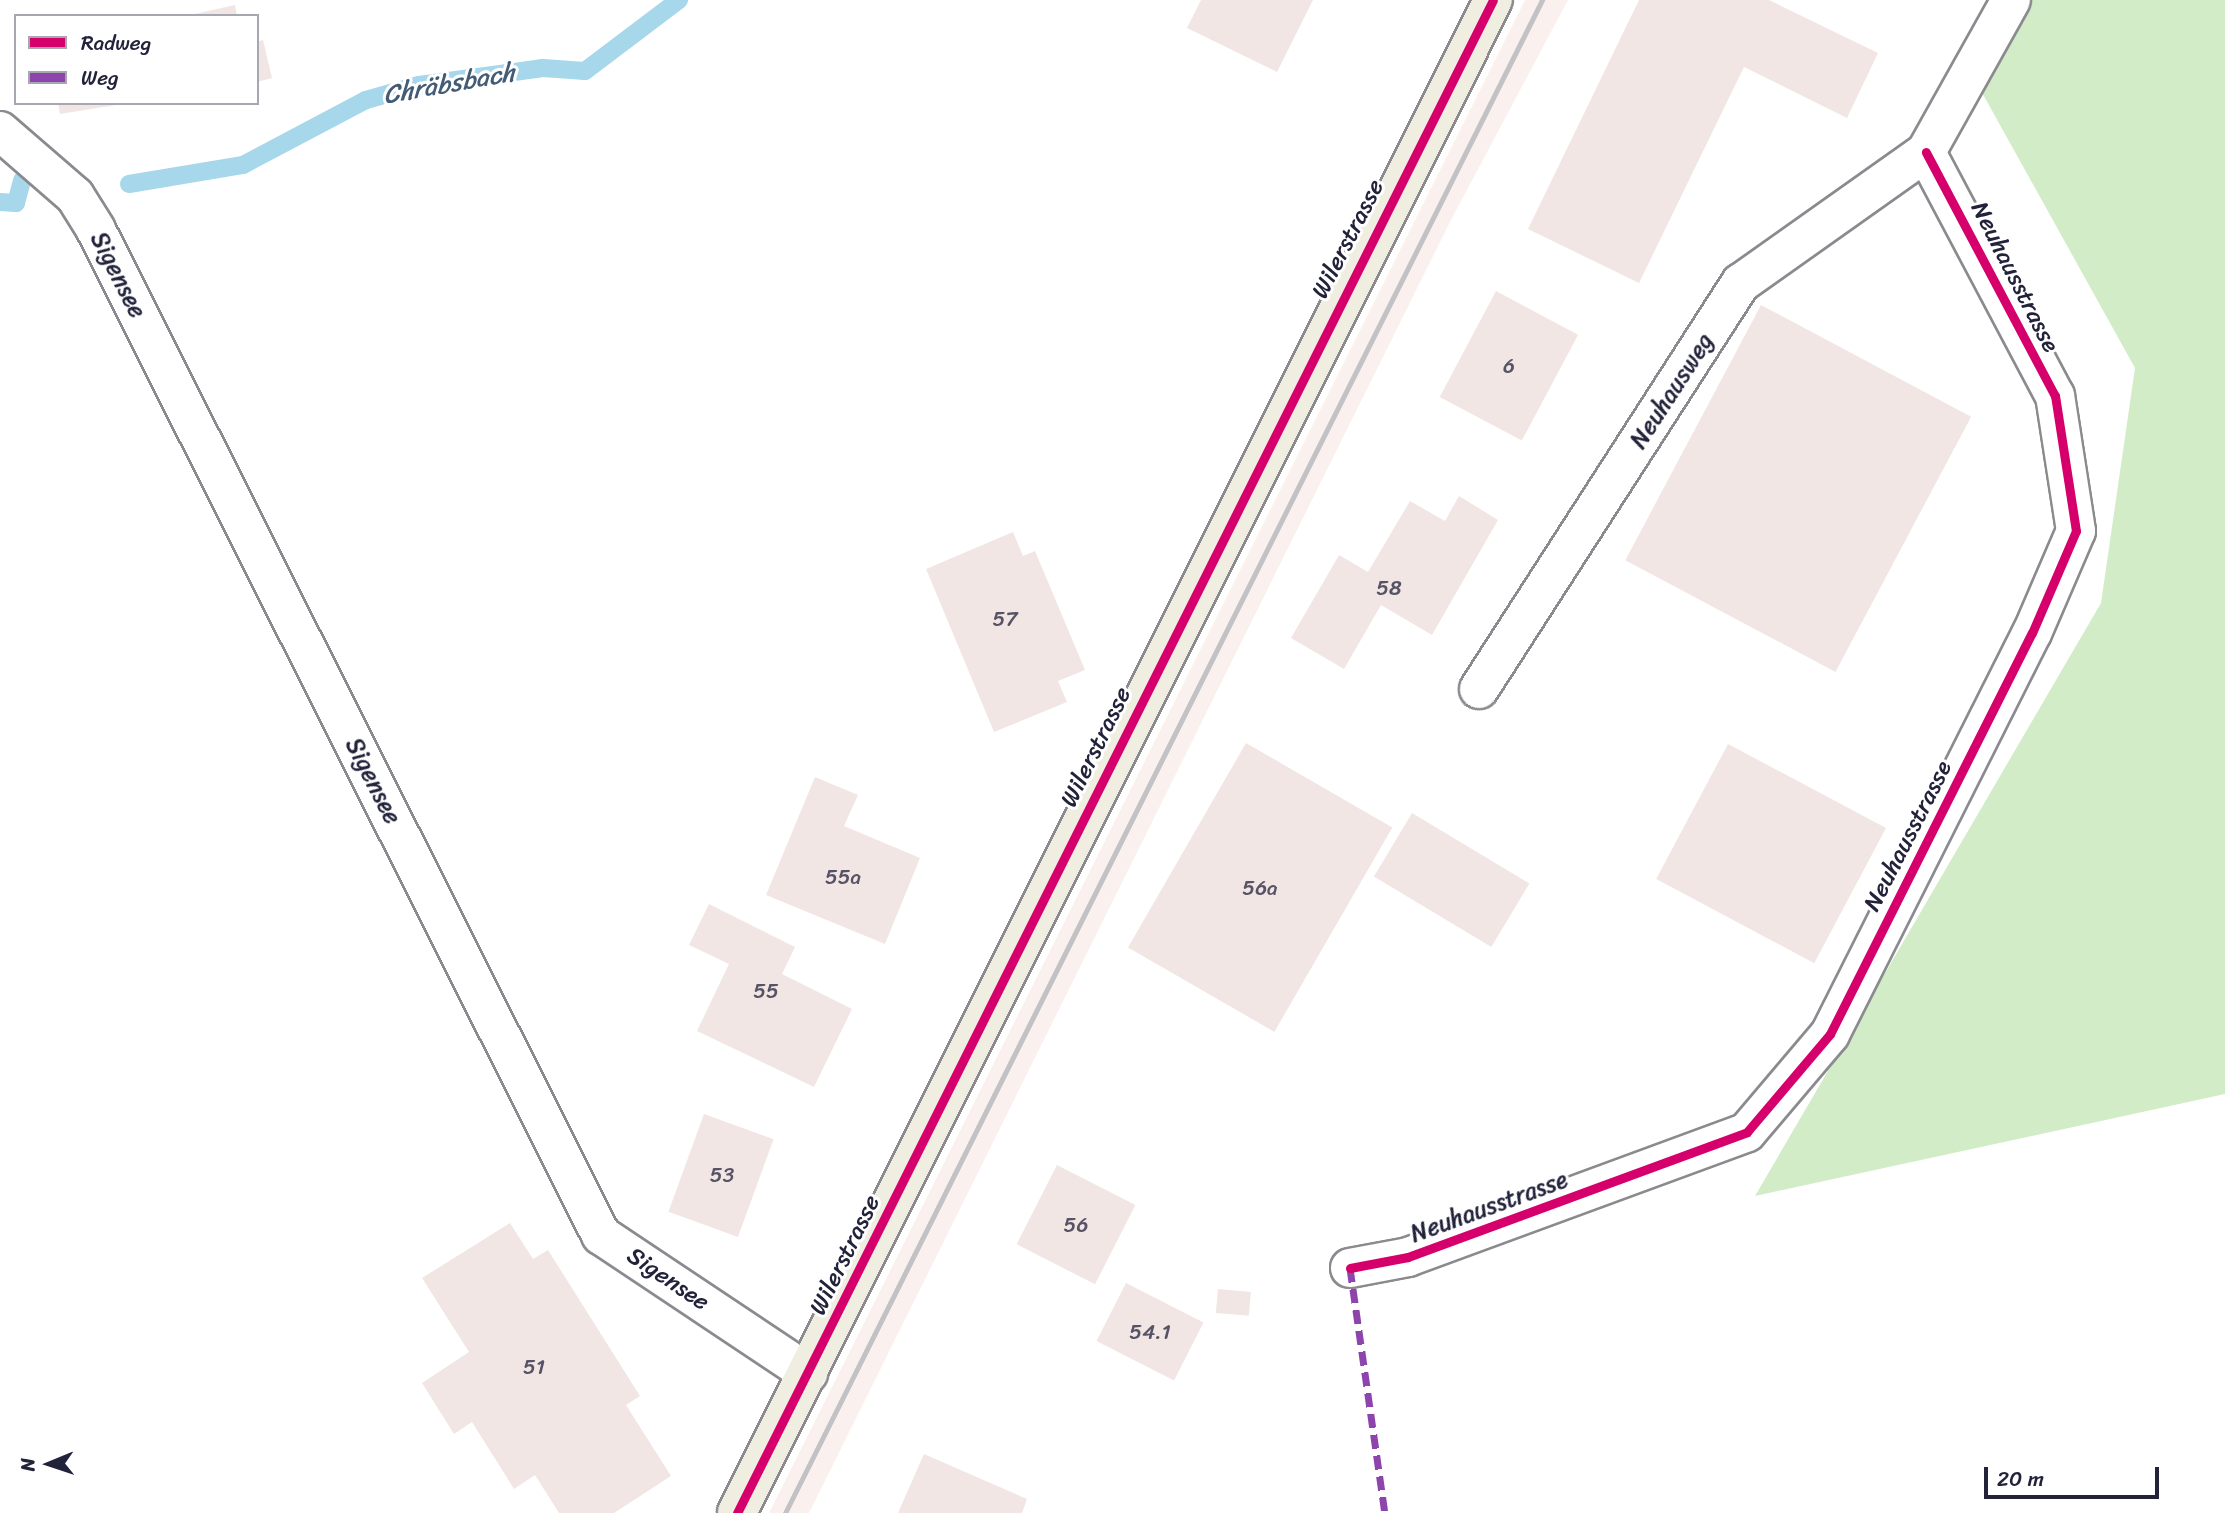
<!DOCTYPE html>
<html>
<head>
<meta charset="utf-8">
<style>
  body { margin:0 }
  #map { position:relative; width:2225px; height:1513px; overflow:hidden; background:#fff; font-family:Sriracha,sans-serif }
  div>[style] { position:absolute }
  .built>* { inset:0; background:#faf1ef }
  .green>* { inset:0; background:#d2ecc8 }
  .stream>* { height:18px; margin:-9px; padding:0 9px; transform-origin:9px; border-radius:9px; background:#a6d7ea }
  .building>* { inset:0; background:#f1e6e4; transform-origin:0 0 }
  .roads { filter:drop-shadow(2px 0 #8a8a8f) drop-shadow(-2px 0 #8a8a8f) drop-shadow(0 2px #8a8a8f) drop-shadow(0 -2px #8a8a8f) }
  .minor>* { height:38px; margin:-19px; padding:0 19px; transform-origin:19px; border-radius:19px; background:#fff }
  .primary>* { height:38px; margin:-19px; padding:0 19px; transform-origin:19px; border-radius:19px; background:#f0ede1 }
  .rail>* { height:5px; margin:-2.5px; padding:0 2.5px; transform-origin:2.5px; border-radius:2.5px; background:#c2c2c4 }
  .quiet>* { height:7px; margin-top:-3.5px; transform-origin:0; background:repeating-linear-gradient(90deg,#8e44ad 0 14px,transparent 0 21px) }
  .cycleway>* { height:9px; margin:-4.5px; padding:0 4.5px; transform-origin:4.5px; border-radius:4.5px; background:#d6006c }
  span { translate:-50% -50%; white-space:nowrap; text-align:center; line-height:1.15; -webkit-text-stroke:6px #fff; paint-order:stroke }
  .number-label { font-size:21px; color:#565365 }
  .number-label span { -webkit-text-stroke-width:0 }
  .street-label { font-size:24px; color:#22223b }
  .water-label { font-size:26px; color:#435b75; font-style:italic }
  .legend { position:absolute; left:14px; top:14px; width:245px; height:91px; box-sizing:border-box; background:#fff; border:2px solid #a7a7b1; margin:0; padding:9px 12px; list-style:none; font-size:21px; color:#22223b }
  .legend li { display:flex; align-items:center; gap:14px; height:35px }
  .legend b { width:35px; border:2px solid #a7a7b1 }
  .north { position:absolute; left:14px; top:1429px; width:70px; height:70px; -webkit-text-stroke:5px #fff; paint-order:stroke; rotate:268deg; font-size:19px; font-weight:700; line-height:28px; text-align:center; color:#22223b }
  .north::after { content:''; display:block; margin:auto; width:24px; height:32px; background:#22223b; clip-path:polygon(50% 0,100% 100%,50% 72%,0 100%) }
  .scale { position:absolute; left:1984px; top:1467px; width:175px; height:32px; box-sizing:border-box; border:4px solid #22223b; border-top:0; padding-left:9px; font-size:21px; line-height:24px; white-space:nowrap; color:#22223b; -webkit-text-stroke:5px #fff; paint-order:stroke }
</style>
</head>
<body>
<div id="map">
  <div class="built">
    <div style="clip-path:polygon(1525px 0,1568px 0,1452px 218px,809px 1513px,769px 1513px)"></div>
  </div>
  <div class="green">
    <div style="clip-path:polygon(2018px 0,2225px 0,2225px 1094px,1755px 1196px,2101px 603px,2135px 368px,1970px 71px)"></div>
  </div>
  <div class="stream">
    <div style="left:129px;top:184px;width:116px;rotate:-9.5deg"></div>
    <div style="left:243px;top:165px;width:139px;rotate:-27.9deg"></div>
    <div style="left:366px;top:100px;width:55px;rotate:-15.8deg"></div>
    <div style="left:419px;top:85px;width:125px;rotate:-7.8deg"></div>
    <div style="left:543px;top:68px;width:42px;rotate:4.1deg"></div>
    <div style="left:585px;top:71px;width:118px;rotate:-37.1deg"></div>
    <div style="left:0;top:202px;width:16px;rotate:4deg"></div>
    <div style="left:16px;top:203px;width:24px;rotate:-75deg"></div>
  </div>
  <div class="building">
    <div style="clip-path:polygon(1201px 0,1313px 0,1277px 72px,1187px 28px)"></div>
    <div style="clip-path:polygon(1639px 0,1769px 0,1878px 53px,1847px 118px,1744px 67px,1639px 283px,1528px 229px)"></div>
    <div style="clip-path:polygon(235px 5px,237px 16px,190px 16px,190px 15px)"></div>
    <div style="clip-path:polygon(263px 40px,272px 78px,257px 82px,257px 42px)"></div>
    <div style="clip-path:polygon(58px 103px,121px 103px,122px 104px,60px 114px)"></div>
    <div style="left:1496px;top:291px;width:93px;height:120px;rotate:28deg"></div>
    <div style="left:1761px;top:305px;width:238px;height:289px;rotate:28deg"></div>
    <div style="clip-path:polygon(1459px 496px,1498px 520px,1432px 635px,1381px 605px,1344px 669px,1291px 638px,1339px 555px,1368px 572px,1410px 501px,1445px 521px)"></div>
    <div style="clip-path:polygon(1013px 532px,1023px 556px,1035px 551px,1085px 670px,1058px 681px,1067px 702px,994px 732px,926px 569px)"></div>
    <div style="left:1246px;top:743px;width:169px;height:236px;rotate:30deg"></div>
    <div style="left:1728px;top:744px;width:179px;height:153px;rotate:28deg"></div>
    <div style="clip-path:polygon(815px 777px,858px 795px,844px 826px,920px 858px,885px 944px,766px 895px)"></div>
    <div style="left:1412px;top:813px;width:137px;height:74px;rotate:31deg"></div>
    <div style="clip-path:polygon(709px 904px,795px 947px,782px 974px,852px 1009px,814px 1087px,697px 1031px,729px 964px,689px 945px)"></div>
    <div style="left:704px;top:1114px;width:74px;height:104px;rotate:20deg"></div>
    <div style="left:1057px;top:1165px;width:88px;height:89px;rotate:27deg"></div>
    <div style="clip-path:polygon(510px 1223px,533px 1259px,548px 1250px,640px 1396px,626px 1405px,671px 1476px,614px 1513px,559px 1513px,535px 1475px,514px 1489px,472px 1422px,454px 1434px,422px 1383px,469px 1352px,422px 1278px)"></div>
    <div style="left:1126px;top:1283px;width:87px;height:65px;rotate:27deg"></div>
    <div style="left:1218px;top:1289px;width:33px;height:24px;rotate:5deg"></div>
    <div style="clip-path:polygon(924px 1454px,1027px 1499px,1022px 1513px,898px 1513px)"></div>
  </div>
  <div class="roads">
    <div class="minor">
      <div style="left:0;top:131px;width:99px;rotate:40.9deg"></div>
      <div style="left:75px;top:196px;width:40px;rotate:58deg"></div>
      <div style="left:96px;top:230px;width:1125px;rotate:63.32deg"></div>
      <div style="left:601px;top:1235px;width:249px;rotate:33.7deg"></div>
      <div style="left:1479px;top:689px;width:483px;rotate:-57.2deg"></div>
      <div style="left:1741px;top:283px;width:227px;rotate:-35.3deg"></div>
      <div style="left:1926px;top:152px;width:174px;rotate:-60.8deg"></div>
      <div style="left:1350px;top:1268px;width:59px;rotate:-10.7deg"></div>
      <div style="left:1408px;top:1257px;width:361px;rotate:-20.2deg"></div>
      <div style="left:1747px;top:1132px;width:128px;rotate:-49.7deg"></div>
      <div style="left:1830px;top:1034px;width:449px;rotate:-63.3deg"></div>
      <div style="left:2032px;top:633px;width:111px;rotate:-66.7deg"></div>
      <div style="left:2076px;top:531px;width:137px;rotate:-98.8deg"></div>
      <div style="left:2055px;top:396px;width:276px;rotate:-117.9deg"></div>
    </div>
    <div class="primary">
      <div style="left:737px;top:1513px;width:1691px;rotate:-63.45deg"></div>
    </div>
  </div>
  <div class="rail">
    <div style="left:785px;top:1513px;width:1692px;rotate:-63.42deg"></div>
  </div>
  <div class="quiet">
    <div style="left:1350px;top:1268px;width:247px;rotate:81.9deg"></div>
  </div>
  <div class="cycleway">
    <div style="left:1350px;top:1268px;width:59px;rotate:-10.7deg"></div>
    <div style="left:1408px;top:1257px;width:361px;rotate:-20.2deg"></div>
    <div style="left:1747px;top:1132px;width:128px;rotate:-49.7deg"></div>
    <div style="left:1830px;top:1034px;width:449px;rotate:-63.3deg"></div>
    <div style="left:2032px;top:633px;width:111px;rotate:-66.7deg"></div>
    <div style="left:2076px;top:531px;width:137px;rotate:-98.8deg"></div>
    <div style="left:2055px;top:396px;width:276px;rotate:-117.9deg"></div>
    <div style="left:737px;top:1513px;width:1691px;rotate:-63.45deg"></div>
  </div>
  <div class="number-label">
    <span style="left:1509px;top:366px">6</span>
    <span style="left:1389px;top:588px">58</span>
    <span style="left:1005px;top:619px">57</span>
    <span style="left:843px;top:877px">55a</span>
    <span style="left:1260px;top:888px">56a</span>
    <span style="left:766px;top:991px">55</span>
    <span style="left:722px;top:1175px">53</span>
    <span style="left:1076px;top:1225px">56</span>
    <span style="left:1150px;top:1332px">54.1</span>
    <span style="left:534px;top:1367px">51</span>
  </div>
  <div class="street-label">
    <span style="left:1348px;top:239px;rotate:-63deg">Wilerstrasse</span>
    <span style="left:118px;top:275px;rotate:63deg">Sigensee</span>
    <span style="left:2015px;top:277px;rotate:63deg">Neuhausstrasse</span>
    <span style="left:1672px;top:391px;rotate:-57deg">Neuhausweg</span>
    <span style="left:1096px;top:747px;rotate:-64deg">Wilerstrasse</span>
    <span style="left:373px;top:781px;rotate:63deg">Sigensee</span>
    <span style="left:1908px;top:836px;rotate:-63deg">Neuhausstrasse</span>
    <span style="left:1489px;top:1207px;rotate:-20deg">Neuhausstrasse</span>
    <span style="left:845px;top:1255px;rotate:-64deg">Wilerstrasse</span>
    <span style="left:668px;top:1279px;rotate:34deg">Sigensee</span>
  </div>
  <div class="water-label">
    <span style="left:449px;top:84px;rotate:-10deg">Chräbsbach</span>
  </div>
  <ul class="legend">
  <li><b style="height:9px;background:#d6006c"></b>Radweg</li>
  <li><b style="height:9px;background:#8e44ad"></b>Weg</li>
  </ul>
  <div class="north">N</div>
  <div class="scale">20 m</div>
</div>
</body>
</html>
